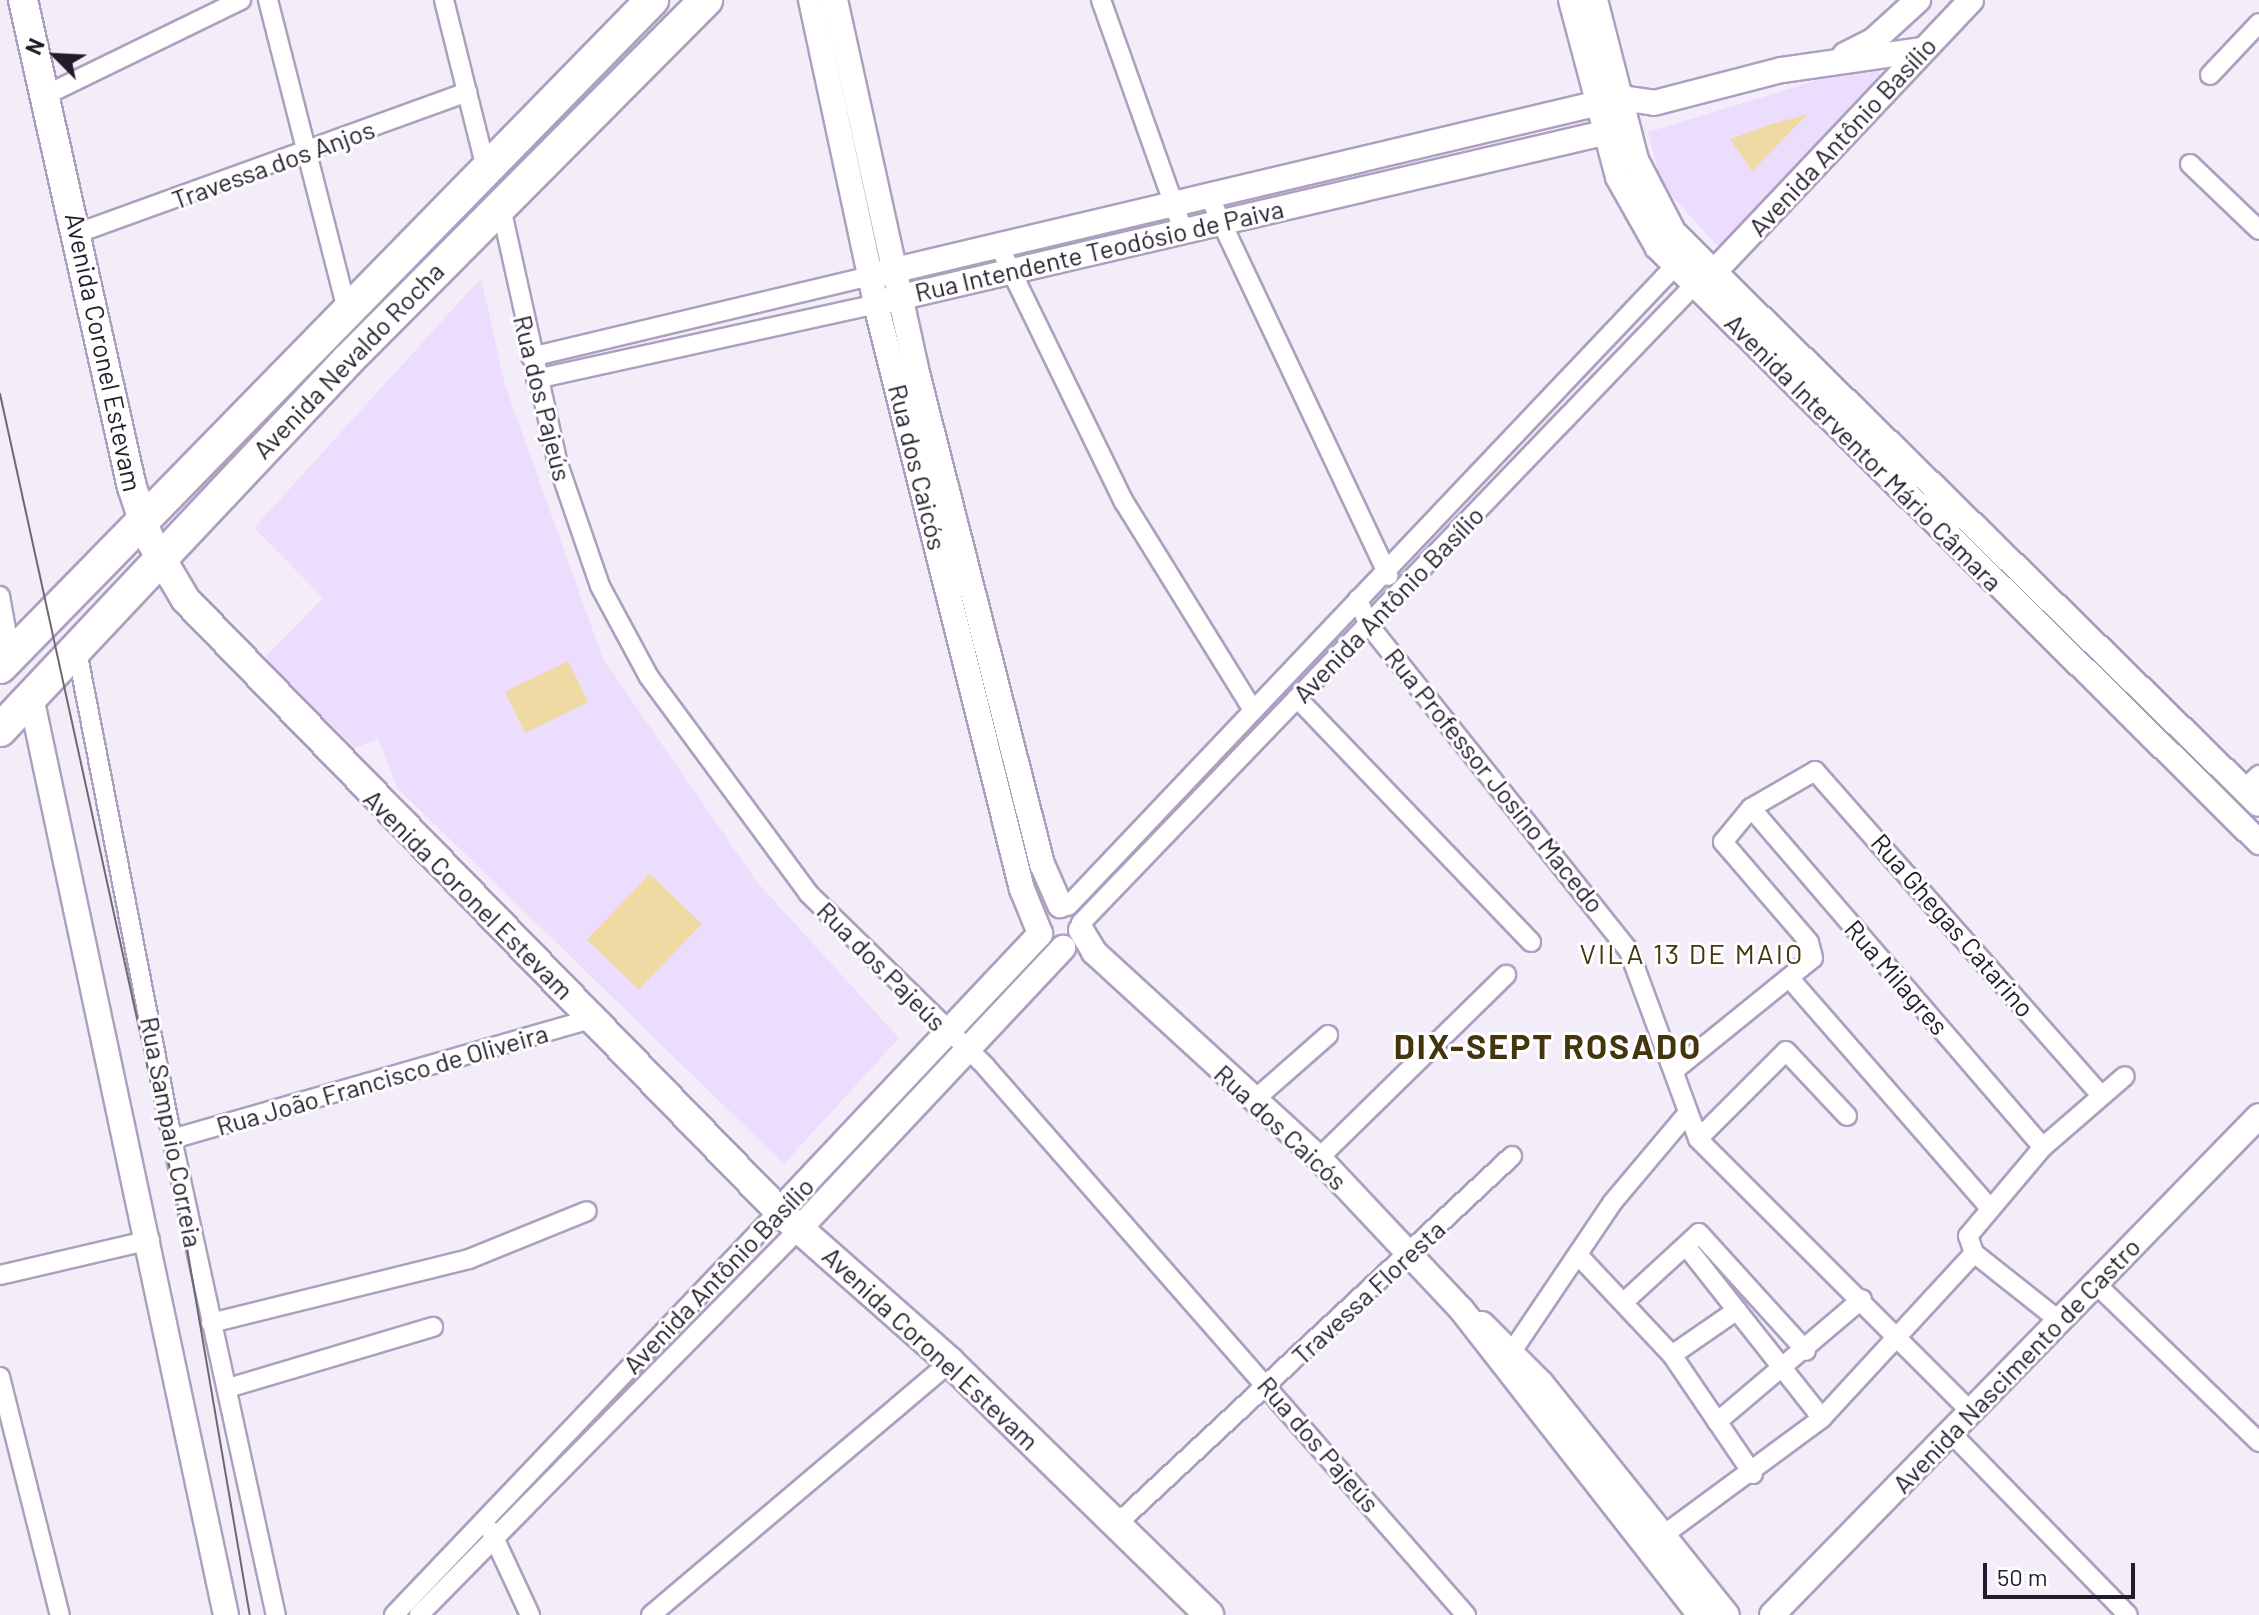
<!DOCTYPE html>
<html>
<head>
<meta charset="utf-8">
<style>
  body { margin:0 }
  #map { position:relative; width:2259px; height:1615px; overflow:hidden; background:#f3edfa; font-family:Barlow,sans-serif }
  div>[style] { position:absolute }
  .built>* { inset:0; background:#ecddfe }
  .green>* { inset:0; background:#f0daa3; transform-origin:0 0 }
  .roads { filter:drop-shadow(2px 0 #ad9fbf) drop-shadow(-2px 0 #ad9fbf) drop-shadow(0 2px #ad9fbf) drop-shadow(0 -2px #ad9fbf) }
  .street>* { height:18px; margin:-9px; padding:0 9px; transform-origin:9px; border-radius:9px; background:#fff }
  .secondary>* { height:24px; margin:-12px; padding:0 12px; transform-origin:12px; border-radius:12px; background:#fff }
  .primary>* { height:28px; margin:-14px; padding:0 14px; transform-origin:14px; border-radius:14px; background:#fff }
  .highway>* { height:32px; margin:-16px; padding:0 16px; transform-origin:16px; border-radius:16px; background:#fff }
  .tram>* { height:2px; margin:-1px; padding:0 1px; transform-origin:1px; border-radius:1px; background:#6e6875 }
  span { translate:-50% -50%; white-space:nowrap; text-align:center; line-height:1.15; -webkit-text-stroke:6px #fff; paint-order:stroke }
  .street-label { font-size:26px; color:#221c29 }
  .neighbourhood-label { font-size:28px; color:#44350c; letter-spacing:2px }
  .district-label { font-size:34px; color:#44350c; font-weight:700; letter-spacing:2px }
  .north { position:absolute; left:16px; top:16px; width:80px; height:80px; -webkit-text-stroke:6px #fff; paint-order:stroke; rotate:294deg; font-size:22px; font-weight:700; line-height:32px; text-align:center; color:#221c29 }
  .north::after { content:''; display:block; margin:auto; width:28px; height:36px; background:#221c29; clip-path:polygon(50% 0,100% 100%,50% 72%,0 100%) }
  .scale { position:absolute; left:1983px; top:1563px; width:152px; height:36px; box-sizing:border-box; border:4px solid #221c29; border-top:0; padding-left:10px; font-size:24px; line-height:28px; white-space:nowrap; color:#221c29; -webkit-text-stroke:6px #fff; paint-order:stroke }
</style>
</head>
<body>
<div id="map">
  <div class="built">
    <div style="clip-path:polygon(1874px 63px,1885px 85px,1720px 249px,1662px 185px,1648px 132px)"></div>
    <div style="clip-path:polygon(481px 278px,505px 385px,603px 659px,757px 882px,899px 1038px,784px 1164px,398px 789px,378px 739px,355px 748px,263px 659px,323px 598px,254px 528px)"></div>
  </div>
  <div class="green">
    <div style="clip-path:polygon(1808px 114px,1752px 171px,1730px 139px,1769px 125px)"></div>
    <div style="left:568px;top:661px;width:46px;height:70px;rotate:64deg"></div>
    <div style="left:650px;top:874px;width:72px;height:91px;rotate:44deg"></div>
  </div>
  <div class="roads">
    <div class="street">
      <div style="left:268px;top:0;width:325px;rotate:75.7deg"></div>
      <div style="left:444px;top:0;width:173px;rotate:76deg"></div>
      <div style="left:1101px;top:0;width:244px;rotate:70.4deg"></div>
      <div style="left:2210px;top:75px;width:71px;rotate:-46.7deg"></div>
      <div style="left:48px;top:94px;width:215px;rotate:-26deg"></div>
      <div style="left:2190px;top:164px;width:95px;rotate:43.7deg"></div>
      <div style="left:1209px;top:196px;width:420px;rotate:64.7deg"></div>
      <div style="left:500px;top:203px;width:267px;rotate:77.5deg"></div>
      <div style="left:558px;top:464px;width:129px;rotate:71deg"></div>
      <div style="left:600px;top:586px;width:103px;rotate:61.7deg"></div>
      <div style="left:649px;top:677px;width:268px;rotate:53.6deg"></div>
      <div style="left:808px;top:893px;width:248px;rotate:44.3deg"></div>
      <div style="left:985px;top:1066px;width:730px;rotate:48.78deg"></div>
      <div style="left:78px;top:233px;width:414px;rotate:-19.9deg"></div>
      <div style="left:999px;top:246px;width:285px;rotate:64deg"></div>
      <div style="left:1124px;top:502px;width:245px;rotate:58.2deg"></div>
      <div style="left:531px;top:357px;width:349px;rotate:-13.4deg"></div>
      <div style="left:536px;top:379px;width:348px;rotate:-12.4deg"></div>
      <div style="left:0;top:596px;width:62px;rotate:79.8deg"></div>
      <div style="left:1358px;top:599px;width:27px;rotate:68deg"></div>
      <div style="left:1368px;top:624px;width:418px;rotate:51.4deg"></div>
      <div style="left:1629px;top:951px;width:200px;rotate:69.8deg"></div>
      <div style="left:1698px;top:1139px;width:386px;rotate:45deg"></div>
      <div style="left:76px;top:646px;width:502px;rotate:78.98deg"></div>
      <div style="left:172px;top:1139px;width:487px;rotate:77.7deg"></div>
      <div style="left:1297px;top:698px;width:338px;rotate:46.2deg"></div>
      <div style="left:2244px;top:789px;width:21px;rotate:-43deg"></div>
      <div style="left:1751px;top:808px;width:447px;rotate:49.3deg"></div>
      <div style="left:1068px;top:906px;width:882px;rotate:-46.52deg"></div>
      <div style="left:1081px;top:923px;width:885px;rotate:-46.14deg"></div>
      <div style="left:1791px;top:980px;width:298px;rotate:48.9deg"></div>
      <div style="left:1676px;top:1069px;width:176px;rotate:-39deg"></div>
      <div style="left:1813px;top:958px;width:16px;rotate:-104deg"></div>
      <div style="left:1809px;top:942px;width:132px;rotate:-130.7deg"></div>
      <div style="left:1723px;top:842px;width:44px;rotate:-50.5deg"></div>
      <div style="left:1751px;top:808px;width:74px;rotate:-30deg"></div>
      <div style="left:1815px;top:771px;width:429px;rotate:48.6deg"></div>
      <div style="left:1253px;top:1101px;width:100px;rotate:-41.3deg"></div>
      <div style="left:172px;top:1139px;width:438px;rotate:-16deg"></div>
      <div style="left:1698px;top:1139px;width:124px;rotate:-45deg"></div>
      <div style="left:1786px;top:1051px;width:89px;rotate:46.8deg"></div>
      <div style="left:1319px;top:1158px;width:262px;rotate:-44.4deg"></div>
      <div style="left:1686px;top:1246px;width:219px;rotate:51.7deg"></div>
      <div style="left:1578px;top:1255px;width:137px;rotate:46.8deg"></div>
      <div style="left:1672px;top:1355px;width:144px;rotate:55.8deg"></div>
      <div style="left:0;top:1275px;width:154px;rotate:-13.1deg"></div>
      <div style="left:2096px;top:1284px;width:227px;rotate:44.1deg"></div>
      <div style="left:1625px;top:1301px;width:100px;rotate:-42.6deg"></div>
      <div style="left:1699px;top:1233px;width:159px;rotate:47.8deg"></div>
      <div style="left:2061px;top:1322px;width:111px;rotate:-141.6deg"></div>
      <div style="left:1974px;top:1253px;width:18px;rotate:-109deg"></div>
      <div style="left:1968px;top:1236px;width:116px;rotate:-49.9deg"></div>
      <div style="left:2043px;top:1147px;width:108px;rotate:-40.9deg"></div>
      <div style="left:211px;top:1323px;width:266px;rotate:-13.9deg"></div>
      <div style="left:469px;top:1259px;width:127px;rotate:-22.1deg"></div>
      <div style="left:1513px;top:1350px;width:177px;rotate:-56deg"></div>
      <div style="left:1612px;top:1203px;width:116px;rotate:-49.9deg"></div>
      <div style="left:1672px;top:1355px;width:79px;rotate:-34.7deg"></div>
      <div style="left:0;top:1377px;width:245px;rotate:75.9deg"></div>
      <div style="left:228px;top:1388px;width:214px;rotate:-16.6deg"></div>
      <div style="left:1717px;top:1422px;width:190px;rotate:-40.3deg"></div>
      <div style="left:1950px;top:1432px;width:255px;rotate:45.8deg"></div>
      <div style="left:1117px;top:1524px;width:540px;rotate:-42.97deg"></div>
      <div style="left:491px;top:1531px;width:93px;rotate:65.1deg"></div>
      <div style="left:1654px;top:1542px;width:209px;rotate:-36.4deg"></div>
      <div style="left:1822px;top:1418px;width:224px;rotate:-47.3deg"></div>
      <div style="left:394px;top:1615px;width:558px;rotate:-46.38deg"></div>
      <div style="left:419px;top:1615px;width:544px;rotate:-45.45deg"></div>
      <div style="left:651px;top:1615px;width:392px;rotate:-40.2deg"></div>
    </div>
    <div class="secondary">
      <div style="left:811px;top:0;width:311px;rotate:77.9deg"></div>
      <div style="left:876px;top:304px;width:603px;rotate:75.99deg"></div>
      <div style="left:1022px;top:889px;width:45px;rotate:68deg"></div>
      <div style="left:835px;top:0;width:378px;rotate:77.6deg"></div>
      <div style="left:916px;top:369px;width:511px;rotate:75.72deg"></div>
      <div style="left:1042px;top:864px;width:45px;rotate:66.3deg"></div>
      <div style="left:1571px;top:0;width:183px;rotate:75.1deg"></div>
      <div style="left:1618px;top:177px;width:81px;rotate:60.6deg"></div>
      <div style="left:1658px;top:248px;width:845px;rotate:44.66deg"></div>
      <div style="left:1595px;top:0;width:165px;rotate:75.6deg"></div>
      <div style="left:1636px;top:160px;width:82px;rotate:62.5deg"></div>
      <div style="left:1674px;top:233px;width:817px;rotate:44.31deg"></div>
      <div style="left:1845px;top:55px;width:31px;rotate:-27deg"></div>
      <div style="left:1873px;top:41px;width:61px;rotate:-42.3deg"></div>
      <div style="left:1714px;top:272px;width:374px;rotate:-46.6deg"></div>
      <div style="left:870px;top:276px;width:771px;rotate:-13.35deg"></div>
      <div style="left:1620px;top:98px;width:34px;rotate:8deg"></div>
      <div style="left:1654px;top:103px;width:132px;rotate:-14.5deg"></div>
      <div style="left:1782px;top:70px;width:142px;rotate:-8.1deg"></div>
      <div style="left:889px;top:300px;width:752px;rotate:-13.15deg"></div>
      <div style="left:31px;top:697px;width:938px;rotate:78.01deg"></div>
      <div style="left:1081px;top:930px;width:26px;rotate:59deg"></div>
      <div style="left:1094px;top:952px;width:305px;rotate:42.5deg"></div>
      <div style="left:1319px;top:1158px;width:207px;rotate:46.8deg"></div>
      <div style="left:1461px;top:1309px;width:388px;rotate:52deg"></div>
      <div style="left:779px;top:1211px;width:381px;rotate:-46.7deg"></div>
      <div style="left:801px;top:1227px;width:383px;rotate:-46.8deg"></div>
      <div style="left:1482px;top:1324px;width:83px;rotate:45deg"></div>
      <div style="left:1541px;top:1383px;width:297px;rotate:51.3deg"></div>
      <div style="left:1772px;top:1615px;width:697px;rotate:-45.7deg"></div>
    </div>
    <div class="primary">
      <div style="left:23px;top:0;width:499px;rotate:77.4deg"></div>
      <div style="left:132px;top:487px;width:54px;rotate:71.6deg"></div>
      <div style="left:149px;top:538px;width:72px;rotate:59.2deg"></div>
      <div style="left:186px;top:600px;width:851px;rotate:45.86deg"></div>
      <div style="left:779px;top:1211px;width:228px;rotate:41.4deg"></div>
      <div style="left:950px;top:1362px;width:362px;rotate:44.3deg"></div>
    </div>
    <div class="highway">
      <div style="left:0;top:667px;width:933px;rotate:-45.65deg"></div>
      <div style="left:0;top:730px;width:508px;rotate:-46.76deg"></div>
      <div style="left:348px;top:360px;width:508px;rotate:-45.16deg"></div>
    </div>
  </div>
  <div class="tram">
    <div style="left:0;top:394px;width:868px;rotate:77.63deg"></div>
    <div style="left:186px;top:1242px;width:378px;rotate:80.3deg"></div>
  </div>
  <div class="street-label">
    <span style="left:1842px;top:136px;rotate:-47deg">Avenida Antônio Basílio</span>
    <span style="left:273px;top:164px;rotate:-20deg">Travessa dos Anjos</span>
    <span style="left:1099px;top:250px;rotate:-13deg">Rua Intendente Teodósio de Paiva</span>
    <span style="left:104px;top:352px;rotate:78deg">Avenida Coronel Estevam</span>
    <span style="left:348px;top:360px;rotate:-46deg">Avenida Nevaldo Rocha</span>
    <span style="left:543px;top:398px;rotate:76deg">Rua dos Pajeús</span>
    <span style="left:1864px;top:452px;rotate:45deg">Avenida Interventor Mário Câmara</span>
    <span style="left:918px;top:467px;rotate:76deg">Rua dos Caicós</span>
    <span style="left:1388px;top:604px;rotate:-46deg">Avenida Antônio Basílio</span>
    <span style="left:1495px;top:780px;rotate:51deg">Rua Professor Josino Macedo</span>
    <span style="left:469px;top:894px;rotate:45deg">Avenida Coronel Estevam</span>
    <span style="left:1953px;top:925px;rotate:49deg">Rua Ghegas Catarino</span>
    <span style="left:882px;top:966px;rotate:45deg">Rua dos Pajeús</span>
    <span style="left:1897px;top:977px;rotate:49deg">Rua Milagres</span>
    <span style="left:382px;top:1079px;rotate:-16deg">Rua João Francisco de Oliveira</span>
    <span style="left:1281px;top:1127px;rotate:43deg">Rua dos Caicós</span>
    <span style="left:172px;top:1132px;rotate:79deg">Rua Sampaio Correia</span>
    <span style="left:718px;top:1275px;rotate:-46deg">Avenida Antônio Basílio</span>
    <span style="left:1368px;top:1292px;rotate:-43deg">Travessa Floresta</span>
    <span style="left:931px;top:1348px;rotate:43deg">Avenida Coronel Estevam</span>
    <span style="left:2016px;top:1365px;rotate:-46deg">Avenida Nascimento de Castro</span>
    <span style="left:1319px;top:1444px;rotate:49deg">Rua dos Pajeús</span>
  </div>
  <div class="neighbourhood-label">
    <span style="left:1692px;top:953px">VILA 13 DE MAIO</span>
  </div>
  <div class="district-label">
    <span style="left:1548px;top:1046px">DIX-SEPT ROSADO</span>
  </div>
  <div class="north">N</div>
  <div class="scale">50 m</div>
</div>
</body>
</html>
